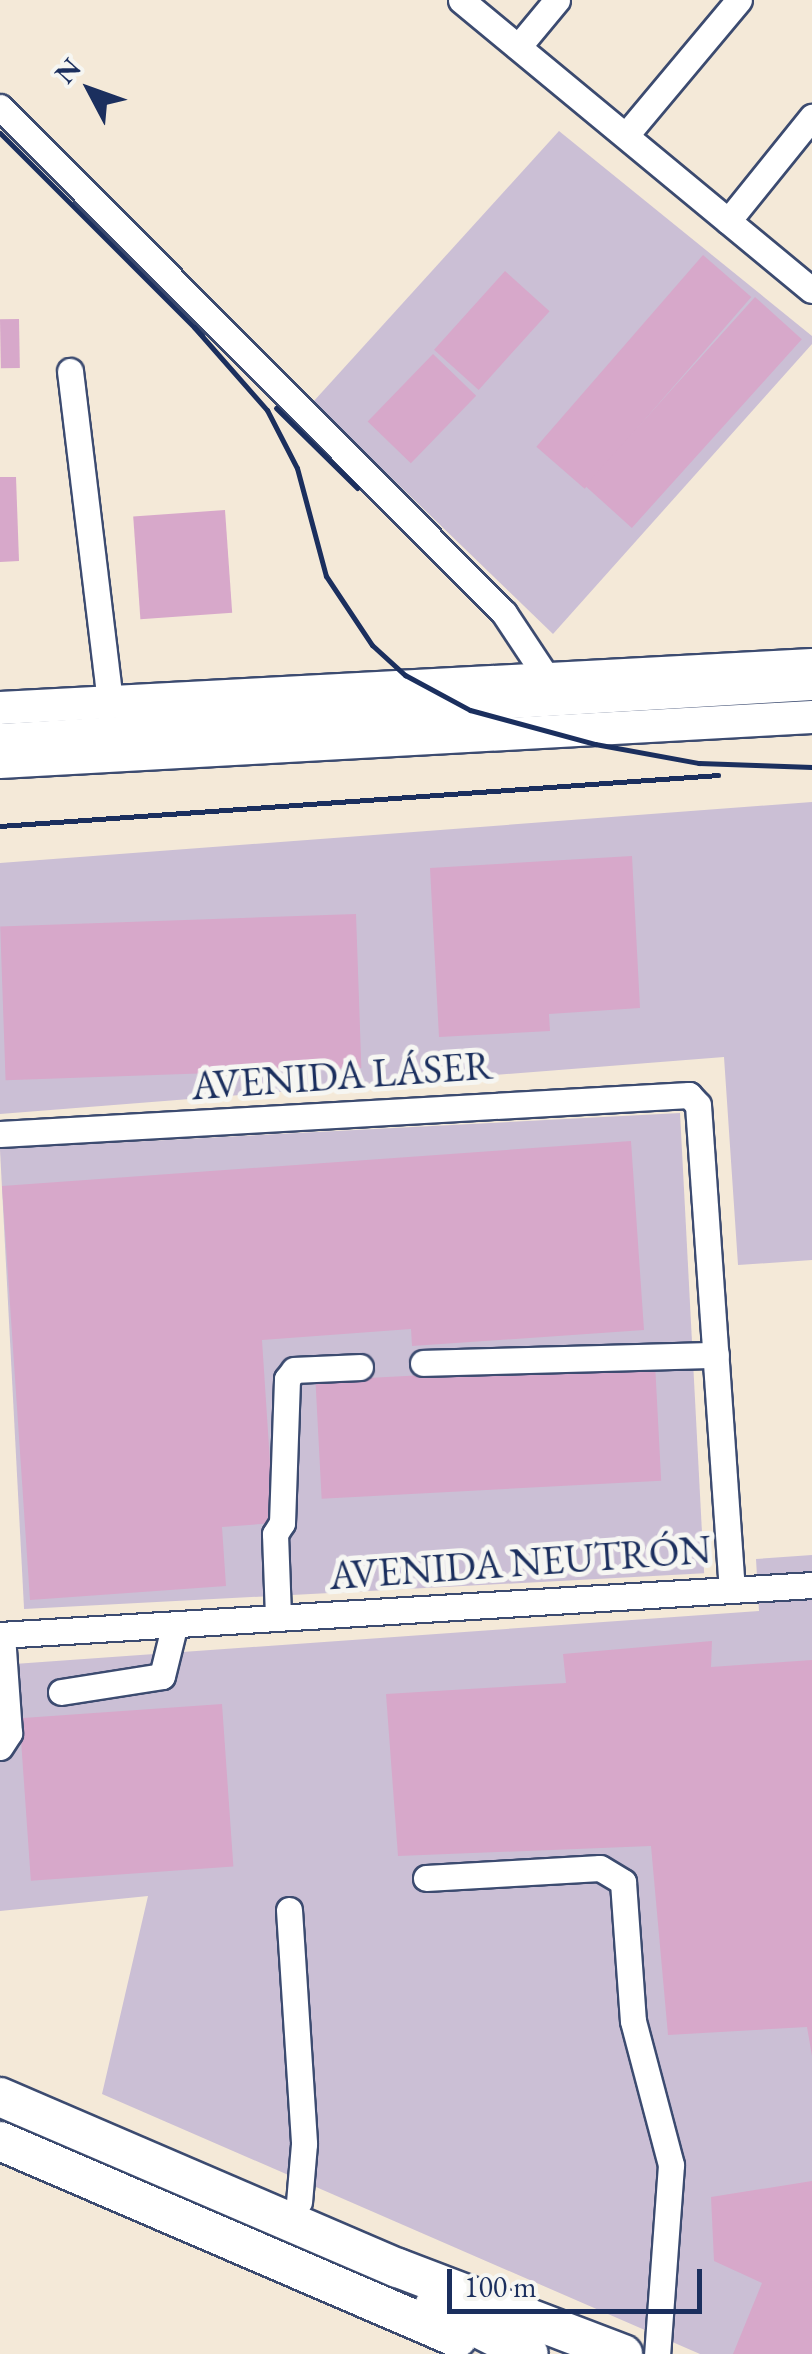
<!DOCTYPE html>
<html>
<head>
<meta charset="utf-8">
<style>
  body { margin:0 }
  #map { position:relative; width:812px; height:2354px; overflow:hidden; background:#f4e9d8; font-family:"EB Garamond",serif }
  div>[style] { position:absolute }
  .industrial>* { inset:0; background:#cbbfd5; transform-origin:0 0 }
  .building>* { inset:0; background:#d7a8ca; transform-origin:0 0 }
  .roads { filter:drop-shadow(2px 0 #3c4b70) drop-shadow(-2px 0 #3c4b70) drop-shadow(0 2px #3c4b70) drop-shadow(0 -2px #3c4b70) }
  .minor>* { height:25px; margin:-12.5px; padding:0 12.5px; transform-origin:12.5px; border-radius:12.5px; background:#fff }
  .major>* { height:32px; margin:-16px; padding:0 16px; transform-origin:16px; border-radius:16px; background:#fff }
  .highway>* { height:38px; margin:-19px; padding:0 19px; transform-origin:19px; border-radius:19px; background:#fff }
  .rail>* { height:5px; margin:-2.5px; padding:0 2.5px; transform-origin:2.5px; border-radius:2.5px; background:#1b2f5e }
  span { translate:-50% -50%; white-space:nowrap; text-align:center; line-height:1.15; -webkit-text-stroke:10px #f6f6f2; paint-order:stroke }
  .street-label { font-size:40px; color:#1b2f5e }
  .north { position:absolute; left:40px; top:40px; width:100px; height:100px; -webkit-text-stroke:8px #f6f6f2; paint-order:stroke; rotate:311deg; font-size:28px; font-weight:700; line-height:40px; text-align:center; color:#1b2f5e }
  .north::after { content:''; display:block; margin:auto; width:35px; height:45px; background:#1b2f5e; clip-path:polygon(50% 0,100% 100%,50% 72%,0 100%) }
  .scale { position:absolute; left:447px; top:2269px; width:255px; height:45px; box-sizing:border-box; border:5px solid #1b2f5e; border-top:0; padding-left:12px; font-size:30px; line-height:35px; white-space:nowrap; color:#1b2f5e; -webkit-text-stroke:8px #f6f6f2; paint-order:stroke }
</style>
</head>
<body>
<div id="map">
  <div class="industrial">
    <div style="clip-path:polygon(559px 131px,812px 336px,812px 344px,553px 634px,313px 402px)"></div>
    <div style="clip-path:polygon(812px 802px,812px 1260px,738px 1265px,724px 1057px,0 1114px,0 863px)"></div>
    <div style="left:680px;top:1113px;width:461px;height:681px;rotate:87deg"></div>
    <div style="clip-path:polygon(812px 1555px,812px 2354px,700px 2354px,102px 2094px,148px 1896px,0 1911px,0 1665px,759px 1611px,756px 1559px)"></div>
  </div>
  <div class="building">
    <div style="left:703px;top:255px;width:64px;height:254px;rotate:41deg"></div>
    <div style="left:505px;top:271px;width:60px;height:106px;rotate:42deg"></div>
    <div style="left:755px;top:297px;width:63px;height:254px;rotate:42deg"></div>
    <div style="left:19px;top:319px;width:49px;height:19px;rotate:89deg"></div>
    <div style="left:433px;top:354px;width:60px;height:94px;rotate:44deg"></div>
    <div style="clip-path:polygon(0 477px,16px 477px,19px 561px,0 562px)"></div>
    <div style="left:225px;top:510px;width:103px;height:92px;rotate:86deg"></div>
    <div style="clip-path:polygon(632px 856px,640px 1008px,549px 1014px,550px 1031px,439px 1037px,430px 868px)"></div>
    <div style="left:356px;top:914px;width:154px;height:356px;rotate:88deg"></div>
    <div style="clip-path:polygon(631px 1141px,644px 1330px,412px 1346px,411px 1329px,262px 1340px,274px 1523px,222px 1527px,226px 1586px,30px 1600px,2px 1186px)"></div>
    <div style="left:655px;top:1363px;width:118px;height:340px;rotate:87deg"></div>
    <div style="clip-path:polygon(712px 1641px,711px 1667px,812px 1660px,812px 2056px,807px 2027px,668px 2035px,651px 1846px,398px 1856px,386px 1694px,566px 1683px,563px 1654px)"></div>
    <div style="left:222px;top:1704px;width:163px;height:203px;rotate:86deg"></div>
    <div style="clip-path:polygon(812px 2181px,812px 2354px,733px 2354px,762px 2283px,714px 2261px,711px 2197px)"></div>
  </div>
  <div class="roads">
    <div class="minor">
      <div style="left:461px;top:0;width:455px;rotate:39.6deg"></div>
      <div style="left:518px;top:47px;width:61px;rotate:-50.3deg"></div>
      <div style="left:0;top:107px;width:714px;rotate:45.11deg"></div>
      <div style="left:504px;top:613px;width:78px;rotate:56.5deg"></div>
      <div style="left:626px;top:135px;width:176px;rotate:-50.1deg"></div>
      <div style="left:728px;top:221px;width:134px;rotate:-51.1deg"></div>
      <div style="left:70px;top:371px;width:333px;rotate:83.1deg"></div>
      <div style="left:0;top:736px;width:813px;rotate:-3.45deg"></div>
      <div style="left:0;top:1134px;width:690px;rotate:-3.24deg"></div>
      <div style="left:689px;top:1095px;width:13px;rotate:48deg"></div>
      <div style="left:698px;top:1105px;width:483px;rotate:86deg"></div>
      <div style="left:423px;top:1363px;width:293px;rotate:-1.6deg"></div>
      <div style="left:278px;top:1616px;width:82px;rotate:-92.1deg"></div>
      <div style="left:275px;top:1534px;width:13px;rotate:-58deg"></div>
      <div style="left:282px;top:1523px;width:144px;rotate:-88deg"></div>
      <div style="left:287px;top:1379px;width:11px;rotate:-52deg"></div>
      <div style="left:294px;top:1370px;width:66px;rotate:-2.6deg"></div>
      <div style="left:0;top:1635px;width:814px;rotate:-3.52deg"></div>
      <div style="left:61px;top:1692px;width:102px;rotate:-9deg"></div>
      <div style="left:162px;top:1676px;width:50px;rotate:-76.2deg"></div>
      <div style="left:0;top:1747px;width:17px;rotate:-57deg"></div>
      <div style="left:9px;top:1733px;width:98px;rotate:-94.1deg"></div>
      <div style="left:426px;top:1878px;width:174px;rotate:-3.3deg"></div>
      <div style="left:600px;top:1868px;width:27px;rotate:31deg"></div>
      <div style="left:623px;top:1882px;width:139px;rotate:85.9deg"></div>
      <div style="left:633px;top:2021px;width:149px;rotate:75.2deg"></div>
      <div style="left:671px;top:2165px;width:190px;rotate:94.2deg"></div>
      <div style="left:289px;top:1910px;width:234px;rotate:86.3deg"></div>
      <div style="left:304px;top:2144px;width:58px;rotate:94.9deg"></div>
    </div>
    <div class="major">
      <div style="left:0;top:708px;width:813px;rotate:-3.03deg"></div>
      <div style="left:0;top:762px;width:813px;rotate:-3.17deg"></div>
    </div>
    <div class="highway">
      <div style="left:0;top:2097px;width:433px;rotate:23.3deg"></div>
      <div style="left:398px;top:2268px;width:241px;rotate:20.9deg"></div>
      <div style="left:0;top:2141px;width:498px;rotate:23.3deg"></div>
      <div style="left:434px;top:2306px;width:106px;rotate:26.8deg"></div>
    </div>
  </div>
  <div class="rail">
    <div style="left:0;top:133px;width:286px;rotate:45deg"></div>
    <div style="left:194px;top:327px;width:111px;rotate:48.7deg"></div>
    <div style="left:267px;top:410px;width:65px;rotate:62.7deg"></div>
    <div style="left:297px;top:468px;width:112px;rotate:75deg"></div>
    <div style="left:326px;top:576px;width:83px;rotate:56.3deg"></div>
    <div style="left:372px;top:645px;width:45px;rotate:42.3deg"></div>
    <div style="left:405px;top:675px;width:74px;rotate:28.3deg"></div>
    <div style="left:470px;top:710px;width:130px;rotate:15.2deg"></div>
    <div style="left:595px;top:744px;width:106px;rotate:10.4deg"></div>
    <div style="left:699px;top:763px;width:113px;rotate:2deg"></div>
    <div style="left:276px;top:408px;width:114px;rotate:44.6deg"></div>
    <div style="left:0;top:826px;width:720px;rotate:-4.06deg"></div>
  </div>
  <div class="street-label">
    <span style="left:342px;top:1075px;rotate:-4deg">AVENIDA LÁSER</span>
    <span style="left:520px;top:1562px;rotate:-4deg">AVENIDA NEUTRÓN</span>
  </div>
  <div class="north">N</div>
  <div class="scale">100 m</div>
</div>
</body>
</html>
